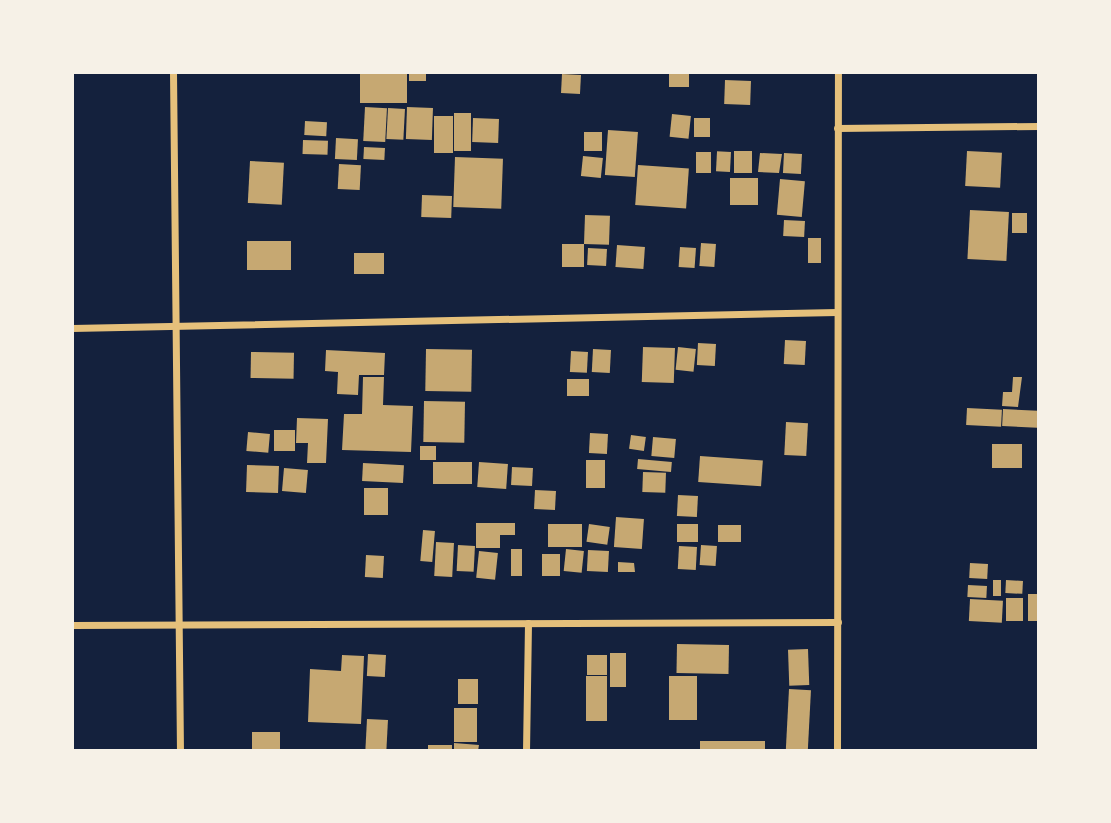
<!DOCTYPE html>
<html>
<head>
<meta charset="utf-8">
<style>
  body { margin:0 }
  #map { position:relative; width:1111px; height:823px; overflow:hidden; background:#14213d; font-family:"Sofia Sans Condensed",sans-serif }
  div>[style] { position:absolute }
  .building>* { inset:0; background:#c6a872; transform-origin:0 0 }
  .minor>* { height:7px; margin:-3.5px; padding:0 3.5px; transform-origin:3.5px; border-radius:3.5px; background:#e5c07b }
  span { translate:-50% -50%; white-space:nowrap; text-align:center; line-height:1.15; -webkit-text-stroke:7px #f6f1e7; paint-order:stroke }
  .frame { position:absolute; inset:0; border:74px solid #f6f1e7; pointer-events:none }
</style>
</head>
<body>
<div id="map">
  <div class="building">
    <div style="left:360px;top:72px;width:47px;height:31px"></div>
    <div style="left:409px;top:72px;width:17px;height:9px"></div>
    <div style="left:669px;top:72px;width:20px;height:15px"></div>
    <div style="left:562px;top:74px;width:19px;height:19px;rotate:3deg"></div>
    <div style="left:725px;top:80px;width:26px;height:24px;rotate:2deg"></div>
    <div style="left:365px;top:107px;width:22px;height:34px;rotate:3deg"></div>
    <div style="left:407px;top:107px;width:26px;height:32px;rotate:2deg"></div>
    <div style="left:388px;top:108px;width:17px;height:31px;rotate:3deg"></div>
    <div style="left:454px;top:113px;width:17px;height:38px"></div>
    <div style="left:672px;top:114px;width:19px;height:23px;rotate:6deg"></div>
    <div style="left:434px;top:116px;width:19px;height:37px"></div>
    <div style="left:473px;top:118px;width:26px;height:24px;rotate:2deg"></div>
    <div style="left:694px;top:118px;width:16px;height:19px"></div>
    <div style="left:305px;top:121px;width:22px;height:14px;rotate:3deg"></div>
    <div style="left:608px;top:130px;width:30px;height:45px;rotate:4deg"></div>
    <div style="left:584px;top:132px;width:18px;height:19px"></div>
    <div style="left:336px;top:138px;width:22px;height:21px;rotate:3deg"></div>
    <div style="left:303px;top:140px;width:25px;height:14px;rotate:2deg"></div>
    <div style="left:364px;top:147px;width:21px;height:12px;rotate:3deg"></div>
    <div style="left:734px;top:151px;width:18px;height:22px"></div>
    <div style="left:967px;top:151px;width:35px;height:35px;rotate:3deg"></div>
    <div style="left:696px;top:152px;width:15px;height:21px"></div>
    <div style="left:731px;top:152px;width:20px;height:14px;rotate:93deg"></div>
    <div style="clip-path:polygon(760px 153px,782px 154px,779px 173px,758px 172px)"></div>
    <div style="left:784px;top:153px;width:18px;height:20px;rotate:3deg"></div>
    <div style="left:583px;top:156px;width:20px;height:20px;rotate:6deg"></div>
    <div style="left:455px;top:157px;width:48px;height:50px;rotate:2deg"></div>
    <div style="left:250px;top:161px;width:34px;height:42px;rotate:3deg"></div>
    <div style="left:339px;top:164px;width:22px;height:25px;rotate:3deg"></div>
    <div style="left:638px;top:165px;width:51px;height:40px;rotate:4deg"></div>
    <div style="left:730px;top:178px;width:28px;height:27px"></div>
    <div style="left:780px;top:179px;width:25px;height:36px;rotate:5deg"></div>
    <div style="left:422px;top:195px;width:30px;height:22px;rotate:2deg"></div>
    <div style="left:970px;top:210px;width:39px;height:49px;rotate:3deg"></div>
    <div style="left:1012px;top:213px;width:15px;height:20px"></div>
    <div style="left:585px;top:215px;width:25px;height:29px;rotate:2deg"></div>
    <div style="left:784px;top:220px;width:21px;height:16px;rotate:3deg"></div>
    <div style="left:808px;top:238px;width:13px;height:25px"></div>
    <div style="left:247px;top:241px;width:44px;height:29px"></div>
    <div style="left:701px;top:243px;width:15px;height:23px;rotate:4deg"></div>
    <div style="left:562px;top:244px;width:22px;height:23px"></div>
    <div style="left:617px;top:245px;width:28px;height:22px;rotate:4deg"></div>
    <div style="left:680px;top:247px;width:16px;height:20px;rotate:4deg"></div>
    <div style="left:588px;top:248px;width:19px;height:17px;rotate:3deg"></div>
    <div style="left:354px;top:253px;width:30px;height:21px"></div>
    <div style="left:785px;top:340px;width:21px;height:24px;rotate:3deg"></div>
    <div style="left:698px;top:343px;width:18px;height:22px;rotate:3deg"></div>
    <div style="left:643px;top:347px;width:32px;height:35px;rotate:2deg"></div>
    <div style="left:678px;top:347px;width:18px;height:23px;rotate:6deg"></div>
    <div style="left:426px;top:349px;width:46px;height:42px;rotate:1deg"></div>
    <div style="left:593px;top:349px;width:18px;height:23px;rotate:3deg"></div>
    <div style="clip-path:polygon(326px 350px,385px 353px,384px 375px,359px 375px,358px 395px,337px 394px,338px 372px,325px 371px)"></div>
    <div style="left:571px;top:351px;width:17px;height:21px;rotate:3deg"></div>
    <div style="left:251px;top:352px;width:43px;height:26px;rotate:1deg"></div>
    <div style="clip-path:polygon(363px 377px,384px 377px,383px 405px,413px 406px,411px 452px,342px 450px,344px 414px,362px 414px)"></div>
    <div style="clip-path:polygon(1013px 377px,1022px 377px,1018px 407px,1002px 406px,1003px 392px,1012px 392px)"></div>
    <div style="left:567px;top:379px;width:22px;height:17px"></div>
    <div style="left:424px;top:401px;width:41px;height:41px;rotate:1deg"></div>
    <div style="left:967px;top:408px;width:35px;height:17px;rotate:3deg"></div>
    <div style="left:1003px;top:409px;width:35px;height:17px;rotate:3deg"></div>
    <div style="clip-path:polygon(297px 418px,328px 419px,326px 463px,307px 463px,308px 443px,296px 443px)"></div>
    <div style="left:786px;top:422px;width:22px;height:33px;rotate:3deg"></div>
    <div style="left:274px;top:430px;width:21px;height:21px"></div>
    <div style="left:248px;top:432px;width:22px;height:19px;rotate:5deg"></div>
    <div style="left:590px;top:433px;width:18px;height:20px;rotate:3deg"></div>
    <div style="left:631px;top:435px;width:15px;height:14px;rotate:8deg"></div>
    <div style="left:653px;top:437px;width:23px;height:19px;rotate:5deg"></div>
    <div style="left:992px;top:444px;width:30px;height:24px"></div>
    <div style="left:420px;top:446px;width:16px;height:14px"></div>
    <div style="left:700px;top:456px;width:63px;height:26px;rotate:4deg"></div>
    <div style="left:638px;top:459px;width:34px;height:10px;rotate:5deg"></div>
    <div style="left:586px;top:460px;width:19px;height:28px"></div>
    <div style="left:433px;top:462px;width:39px;height:22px"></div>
    <div style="left:479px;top:462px;width:29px;height:25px;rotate:4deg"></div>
    <div style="left:363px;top:463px;width:41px;height:18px;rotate:3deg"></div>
    <div style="left:247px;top:465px;width:32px;height:27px;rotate:2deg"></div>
    <div style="left:512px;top:467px;width:21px;height:18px;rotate:3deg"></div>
    <div style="left:284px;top:468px;width:24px;height:23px;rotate:5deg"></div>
    <div style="left:643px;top:472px;width:23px;height:20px;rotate:2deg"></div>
    <div style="left:364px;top:488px;width:24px;height:27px"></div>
    <div style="left:535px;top:490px;width:21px;height:19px;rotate:3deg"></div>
    <div style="left:678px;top:495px;width:20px;height:21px;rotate:3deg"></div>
    <div style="left:616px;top:517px;width:28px;height:30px;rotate:4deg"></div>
    <div style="clip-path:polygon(476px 523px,515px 523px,515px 535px,500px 535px,500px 548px,476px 548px)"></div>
    <div style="left:548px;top:524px;width:34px;height:23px"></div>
    <div style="left:589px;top:524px;width:21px;height:18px;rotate:8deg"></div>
    <div style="left:677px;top:524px;width:21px;height:18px"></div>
    <div style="left:718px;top:525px;width:23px;height:17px"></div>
    <div style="left:423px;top:530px;width:12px;height:31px;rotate:5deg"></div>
    <div style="left:436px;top:542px;width:18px;height:34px;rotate:3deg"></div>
    <div style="left:458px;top:545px;width:17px;height:26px;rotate:3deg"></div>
    <div style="left:701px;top:545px;width:16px;height:20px;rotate:4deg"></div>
    <div style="left:679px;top:546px;width:18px;height:23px;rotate:3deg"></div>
    <div style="left:511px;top:549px;width:11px;height:27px"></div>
    <div style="left:566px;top:549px;width:18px;height:22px;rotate:6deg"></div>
    <div style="left:588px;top:550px;width:21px;height:21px;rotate:3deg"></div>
    <div style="left:479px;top:551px;width:19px;height:27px;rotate:6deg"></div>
    <div style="left:542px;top:554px;width:18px;height:22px"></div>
    <div style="left:366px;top:555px;width:18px;height:22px;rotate:3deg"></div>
    <div style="clip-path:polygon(618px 562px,634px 563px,635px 572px,618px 572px)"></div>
    <div style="left:970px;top:563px;width:18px;height:15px;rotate:3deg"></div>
    <div style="left:993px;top:580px;width:8px;height:16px"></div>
    <div style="left:1006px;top:580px;width:17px;height:13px;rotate:3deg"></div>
    <div style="left:968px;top:585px;width:19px;height:12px;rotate:3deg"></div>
    <div style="left:1028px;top:594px;width:11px;height:27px"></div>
    <div style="left:1006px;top:598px;width:17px;height:23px"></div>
    <div style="left:970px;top:599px;width:33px;height:22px;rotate:3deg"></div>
    <div style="left:677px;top:644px;width:52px;height:29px;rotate:1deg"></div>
    <div style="left:808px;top:649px;width:36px;height:20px;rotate:88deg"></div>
    <div style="left:610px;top:653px;width:16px;height:34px"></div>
    <div style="left:368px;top:654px;width:18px;height:22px;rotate:3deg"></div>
    <div style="clip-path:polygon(342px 655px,364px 656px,361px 724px,308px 722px,310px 669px,341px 671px)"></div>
    <div style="left:607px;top:655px;width:20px;height:20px;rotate:90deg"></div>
    <div style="left:586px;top:676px;width:21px;height:45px"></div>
    <div style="left:669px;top:676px;width:28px;height:44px"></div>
    <div style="left:458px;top:679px;width:20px;height:25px"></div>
    <div style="left:789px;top:689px;width:22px;height:62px;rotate:3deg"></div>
    <div style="left:454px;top:708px;width:23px;height:34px"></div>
    <div style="left:367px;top:719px;width:21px;height:32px;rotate:3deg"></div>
    <div style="left:252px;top:732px;width:28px;height:19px"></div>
    <div style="left:765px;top:741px;width:10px;height:65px;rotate:90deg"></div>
    <div style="clip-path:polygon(454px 743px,479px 745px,478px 751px,454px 751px)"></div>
    <div style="left:428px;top:745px;width:24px;height:6px"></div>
  </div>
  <div class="minor">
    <div style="left:173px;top:72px;width:679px;rotate:89.41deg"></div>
    <div style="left:837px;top:128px;width:202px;rotate:-0.6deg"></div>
    <div style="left:72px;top:328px;width:765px;rotate:-1.2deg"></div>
    <div style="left:72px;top:625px;width:766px;rotate:-0.22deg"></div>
    <div style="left:526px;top:751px;width:128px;rotate:-89.1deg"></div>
    <div style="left:837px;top:751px;width:679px;rotate:-89.92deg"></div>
  </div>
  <div class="frame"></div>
</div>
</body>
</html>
